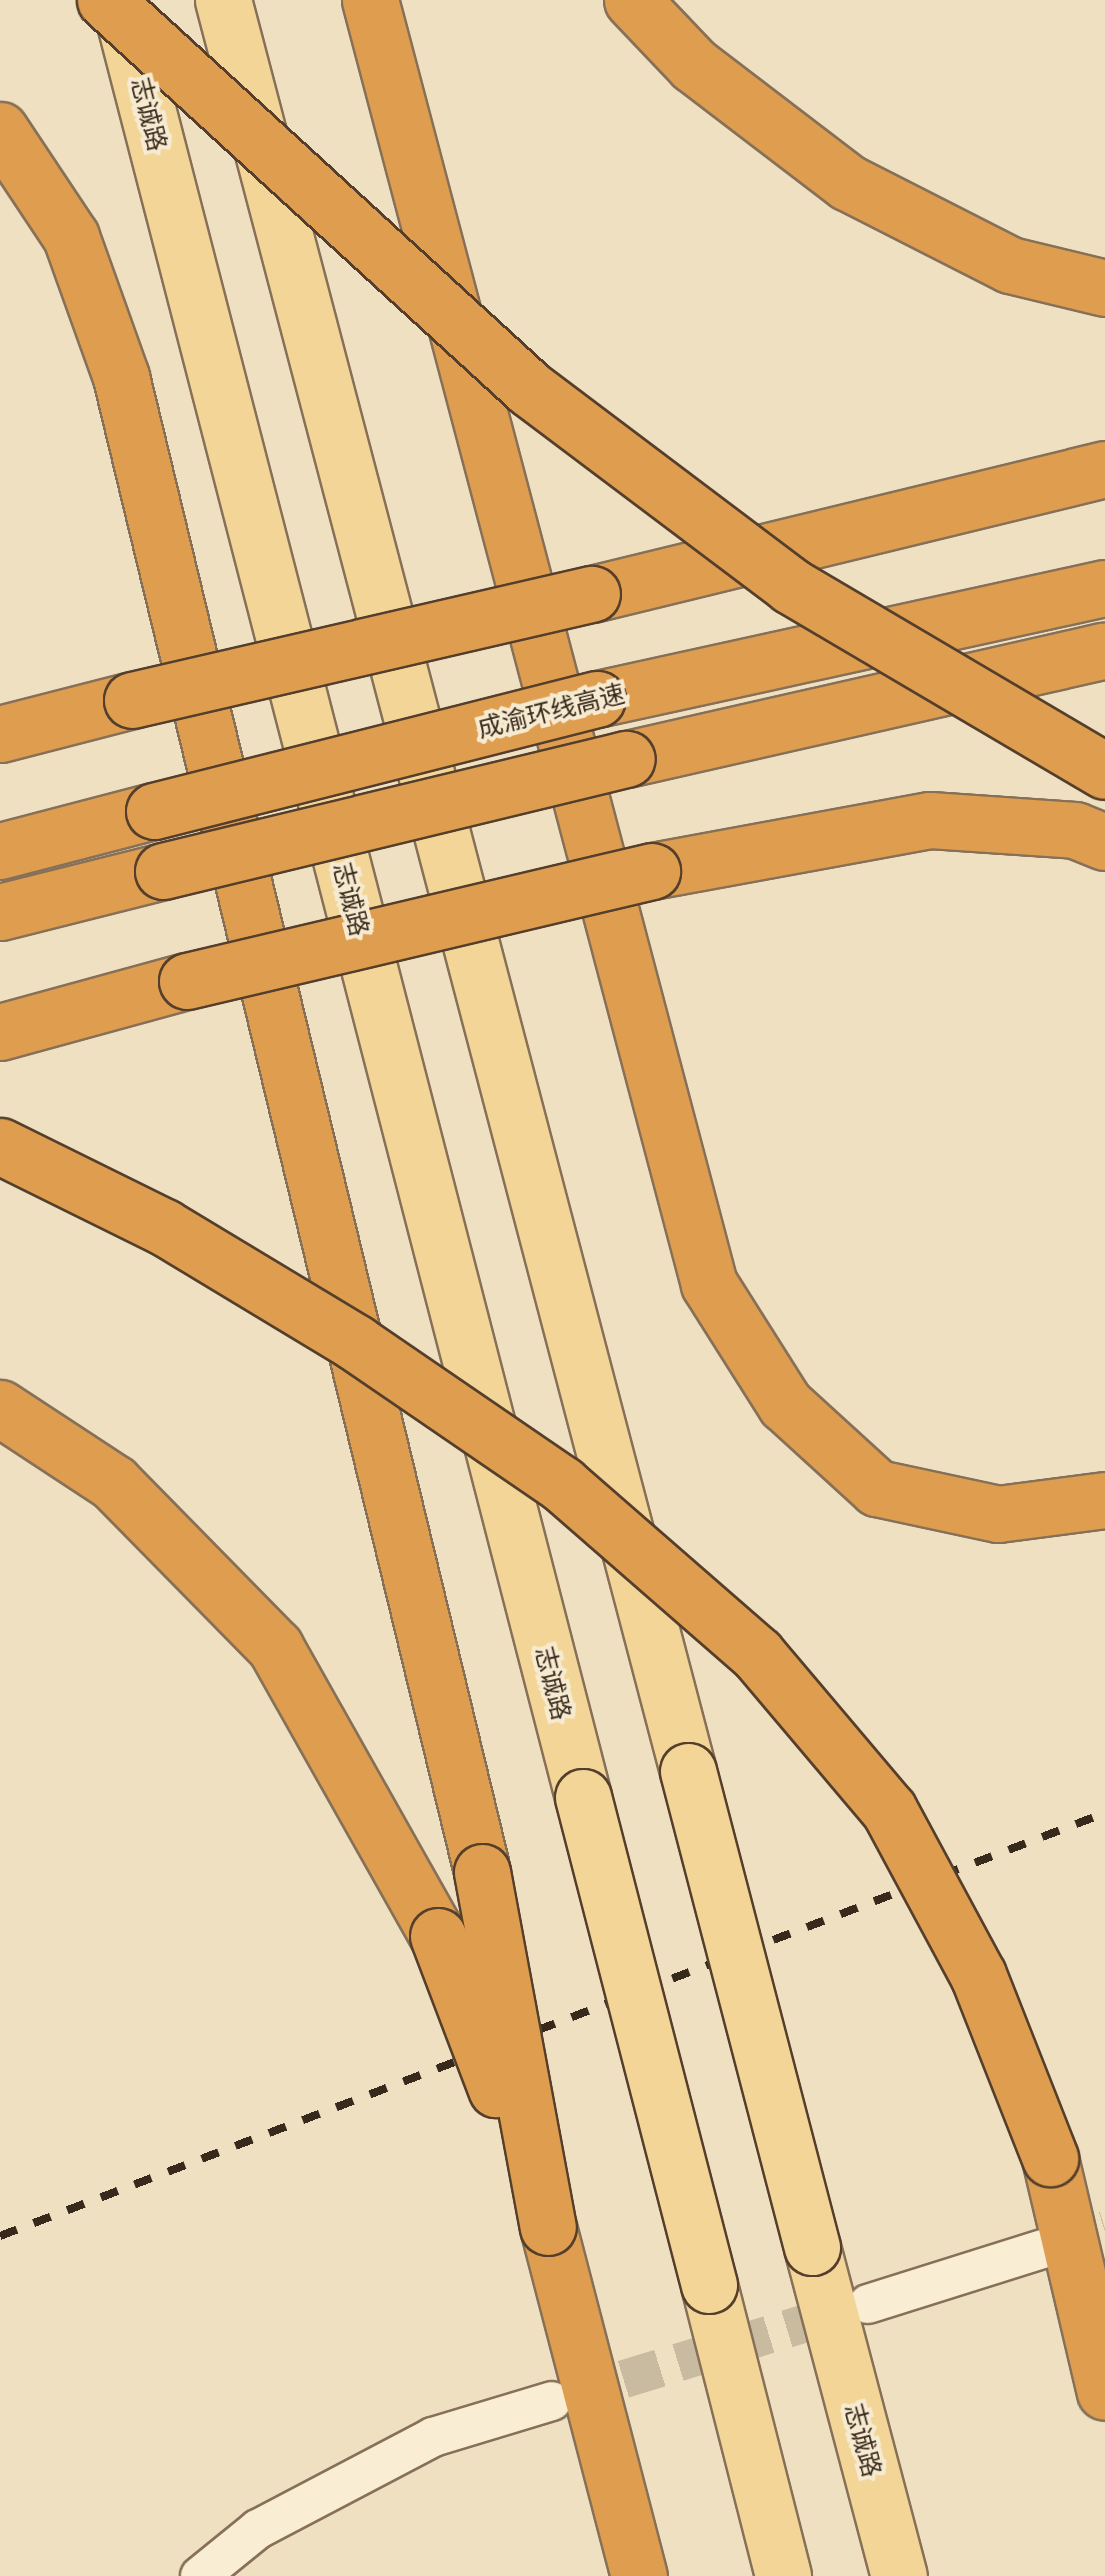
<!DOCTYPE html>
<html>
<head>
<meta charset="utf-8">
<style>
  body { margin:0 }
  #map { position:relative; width:1105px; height:2576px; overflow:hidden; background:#eee0c0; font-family:"IBM Plex Serif","Noto Sans SC",serif }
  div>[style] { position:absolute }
  .minor-tunnel>* { height:38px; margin-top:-19px; transform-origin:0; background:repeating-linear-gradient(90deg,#c9bb9f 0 38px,transparent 0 57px) }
  .roads { filter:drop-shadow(2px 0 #877058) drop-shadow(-2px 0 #877058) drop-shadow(0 2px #877058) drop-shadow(0 -2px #877058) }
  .minor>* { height:38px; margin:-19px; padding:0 19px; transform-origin:19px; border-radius:19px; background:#f9edd3 }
  .primary>* { height:55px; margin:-27.5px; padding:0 27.5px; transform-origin:27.5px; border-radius:27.5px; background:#f2d597 }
  .motorway>* { height:55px; margin:-27.5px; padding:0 27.5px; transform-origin:27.5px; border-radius:27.5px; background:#df9e4f }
  .rail>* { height:8px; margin-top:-4px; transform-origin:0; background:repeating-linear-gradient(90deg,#37291c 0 18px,transparent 0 36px) }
  .bridges { filter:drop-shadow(2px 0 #553f2c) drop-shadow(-2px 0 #553f2c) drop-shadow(0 2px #553f2c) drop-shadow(0 -2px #553f2c) }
  .primary-bridge>* { height:55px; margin:-27.5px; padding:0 27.5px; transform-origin:27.5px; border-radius:27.5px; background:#f2d597 }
  .motorway-bridge>* { height:55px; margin:-27.5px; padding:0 27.5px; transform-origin:27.5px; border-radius:27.5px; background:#df9e4f }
  span { translate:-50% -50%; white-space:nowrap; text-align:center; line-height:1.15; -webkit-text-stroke:8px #f6ead0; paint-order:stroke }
  .street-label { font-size:25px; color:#37291c }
</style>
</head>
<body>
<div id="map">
  <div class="minor-tunnel">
    <div style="left:1050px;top:2247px;width:58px;rotate:-17.2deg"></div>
    <div style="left:569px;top:2396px;width:295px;rotate:-17.1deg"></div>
  </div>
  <div class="roads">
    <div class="minor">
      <div style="left:868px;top:2304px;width:182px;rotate:-17.5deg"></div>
      <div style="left:200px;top:2576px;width:75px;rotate:-39deg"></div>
      <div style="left:258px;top:2529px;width:198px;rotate:-27.7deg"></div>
      <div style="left:433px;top:2437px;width:124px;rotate:-16.8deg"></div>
    </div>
    <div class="primary">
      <div style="left:119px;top:0;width:1856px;rotate:75.52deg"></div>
      <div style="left:223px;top:0;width:1831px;rotate:75.29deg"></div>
      <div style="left:812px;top:2247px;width:340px;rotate:75.2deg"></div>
      <div style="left:709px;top:2285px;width:300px;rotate:75.7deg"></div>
    </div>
    <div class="motorway">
      <div style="left:370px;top:0;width:1328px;rotate:75.21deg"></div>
      <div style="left:709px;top:1284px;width:142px;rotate:57.7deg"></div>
      <div style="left:785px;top:1404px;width:125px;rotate:42.4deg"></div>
      <div style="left:877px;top:1488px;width:124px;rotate:12.1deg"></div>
      <div style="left:998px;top:1514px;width:108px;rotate:-7.5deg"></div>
      <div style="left:632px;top:0;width:90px;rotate:46.4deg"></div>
      <div style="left:694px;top:65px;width:193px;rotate:37.4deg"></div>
      <div style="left:847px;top:182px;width:183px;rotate:27deg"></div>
      <div style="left:1010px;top:265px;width:98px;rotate:13.6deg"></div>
      <div style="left:0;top:130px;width:128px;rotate:56.4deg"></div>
      <div style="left:71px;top:237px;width:149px;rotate:70.3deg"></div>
      <div style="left:121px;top:377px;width:1538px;rotate:76.42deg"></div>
      <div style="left:592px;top:594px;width:528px;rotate:-13.69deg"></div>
      <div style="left:597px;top:699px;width:520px;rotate:-12.33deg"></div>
      <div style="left:0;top:734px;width:136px;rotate:-14.4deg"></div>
      <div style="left:627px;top:759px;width:490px;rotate:-12.8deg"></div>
      <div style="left:0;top:851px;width:159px;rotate:-14.6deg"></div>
      <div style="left:652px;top:871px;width:283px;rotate:-10.4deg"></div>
      <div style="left:930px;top:820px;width:145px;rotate:3.9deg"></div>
      <div style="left:1075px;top:830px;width:32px;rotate:22deg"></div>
      <div style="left:0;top:912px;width:168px;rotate:-14.1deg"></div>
      <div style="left:0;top:1032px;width:194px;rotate:-15.3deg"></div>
      <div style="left:0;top:1408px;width:136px;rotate:33.3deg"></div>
      <div style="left:114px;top:1483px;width:230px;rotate:45.5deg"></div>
      <div style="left:275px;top:1647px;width:332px;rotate:60.6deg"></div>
      <div style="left:1050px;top:2158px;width:240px;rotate:76.8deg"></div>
      <div style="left:548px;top:2227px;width:361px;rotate:75.4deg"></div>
    </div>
  </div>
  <div class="rail">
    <div style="left:0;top:2236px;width:1183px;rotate:-20.95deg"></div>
  </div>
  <div class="bridges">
    <div class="primary-bridge">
      <div style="left:688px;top:1771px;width:492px;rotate:75.4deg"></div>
      <div style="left:583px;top:1797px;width:504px;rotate:75.52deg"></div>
    </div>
    <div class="motorway-bridge">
      <div style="left:105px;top:0;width:576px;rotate:42.47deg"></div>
      <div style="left:530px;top:389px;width:327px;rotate:37deg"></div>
      <div style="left:791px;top:586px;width:364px;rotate:30.5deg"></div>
      <div style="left:132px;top:700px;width:472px;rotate:-13deg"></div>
      <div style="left:154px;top:811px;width:457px;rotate:-14.2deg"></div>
      <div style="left:163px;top:871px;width:477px;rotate:-13.6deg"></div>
      <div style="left:187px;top:981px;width:478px;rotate:-13.3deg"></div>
      <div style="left:0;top:1146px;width:183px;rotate:26.3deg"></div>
      <div style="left:164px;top:1227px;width:224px;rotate:31.1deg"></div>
      <div style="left:356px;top:1343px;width:250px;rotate:34.4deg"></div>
      <div style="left:562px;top:1484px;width:259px;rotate:41.1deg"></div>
      <div style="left:757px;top:1654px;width:204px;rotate:49.8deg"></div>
      <div style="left:889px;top:1810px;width:187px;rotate:61.7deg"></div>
      <div style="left:978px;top:1975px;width:197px;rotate:68.5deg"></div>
      <div style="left:482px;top:1872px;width:361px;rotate:79.5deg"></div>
      <div style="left:438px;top:1936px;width:164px;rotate:69.2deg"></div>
    </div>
  </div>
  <div class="street-label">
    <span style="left:149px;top:114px;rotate:76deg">志诚路</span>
    <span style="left:551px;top:711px;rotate:-14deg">成渝环线高速</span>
    <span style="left:351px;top:899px;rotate:76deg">志诚路</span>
    <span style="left:553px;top:1683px;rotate:76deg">志诚路</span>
    <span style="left:863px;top:2440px;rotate:75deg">志诚路</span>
  </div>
</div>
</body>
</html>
